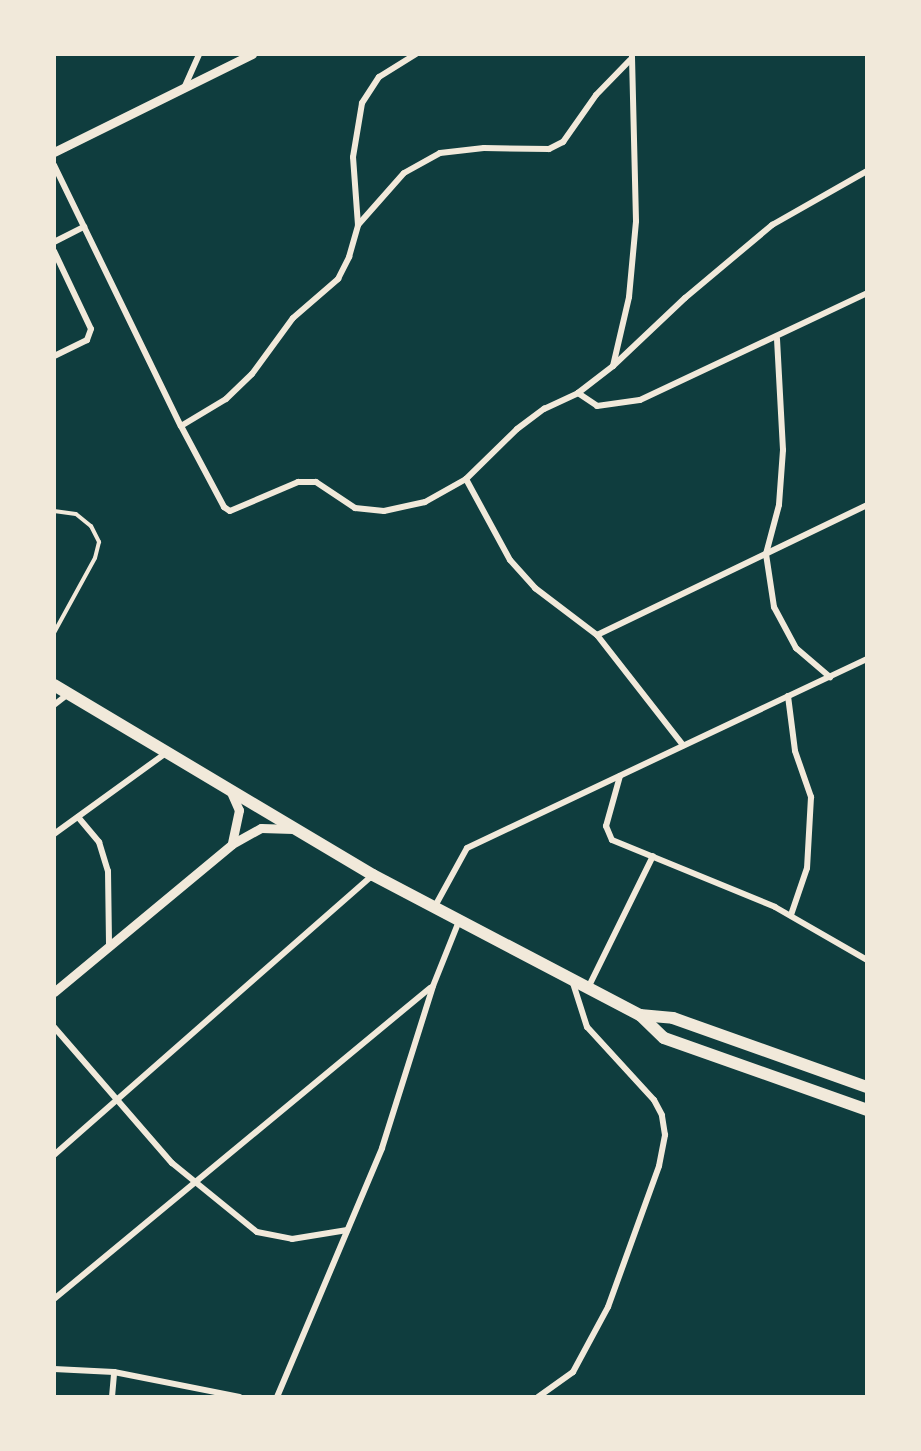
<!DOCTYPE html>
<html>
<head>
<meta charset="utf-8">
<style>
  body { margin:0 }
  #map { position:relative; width:921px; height:1451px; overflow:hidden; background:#0f3d3e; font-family:"PT Sans Narrow",sans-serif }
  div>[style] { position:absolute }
  .service>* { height:4px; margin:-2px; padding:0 2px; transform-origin:2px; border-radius:2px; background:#f1e9da }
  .minor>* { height:6px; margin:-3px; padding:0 3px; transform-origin:3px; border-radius:3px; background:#f1e9da }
  .tertiary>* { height:9px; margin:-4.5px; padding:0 4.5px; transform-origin:4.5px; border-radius:4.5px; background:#f1e9da }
  .trunk>* { height:12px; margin:-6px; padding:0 6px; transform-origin:6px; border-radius:6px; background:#f1e9da }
  span { translate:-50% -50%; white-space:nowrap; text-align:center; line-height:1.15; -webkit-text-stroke:5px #f1e9da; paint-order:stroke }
  .frame { position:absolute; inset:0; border:56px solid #f1e9da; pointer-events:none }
</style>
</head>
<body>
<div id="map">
  <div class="service">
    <div style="left:54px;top:511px;width:22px;rotate:8deg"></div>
    <div style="left:76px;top:514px;width:19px;rotate:39deg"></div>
    <div style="left:91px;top:526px;width:18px;rotate:63deg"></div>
    <div style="left:99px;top:542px;width:16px;rotate:104deg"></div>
    <div style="left:95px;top:558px;width:85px;rotate:118.7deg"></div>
  </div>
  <div class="minor">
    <div style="left:185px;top:86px;width:35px;rotate:-66deg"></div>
    <div style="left:54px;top:165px;width:290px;rotate:64.1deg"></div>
    <div style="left:181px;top:426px;width:92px;rotate:62deg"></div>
    <div style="left:224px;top:507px;width:7px;rotate:34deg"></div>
    <div style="left:230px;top:511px;width:74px;rotate:-23.1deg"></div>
    <div style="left:298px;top:482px;width:18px"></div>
    <div style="left:316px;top:482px;width:47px;rotate:33.7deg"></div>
    <div style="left:355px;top:508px;width:29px;rotate:6deg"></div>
    <div style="left:384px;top:511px;width:42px;rotate:-12.4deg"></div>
    <div style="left:425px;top:502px;width:47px;rotate:-29.3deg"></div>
    <div style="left:466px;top:479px;width:71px;rotate:-44.4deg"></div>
    <div style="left:517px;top:429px;width:34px;rotate:-37deg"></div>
    <div style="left:544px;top:409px;width:38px;rotate:-25deg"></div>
    <div style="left:578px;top:393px;width:44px;rotate:-37.6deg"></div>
    <div style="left:613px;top:366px;width:99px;rotate:-43.4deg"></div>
    <div style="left:685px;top:298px;width:114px;rotate:-40deg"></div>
    <div style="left:772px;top:225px;width:109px;rotate:-29.6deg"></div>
    <div style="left:358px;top:225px;width:69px;rotate:-48.5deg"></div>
    <div style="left:404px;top:173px;width:41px;rotate:-29.1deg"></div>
    <div style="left:440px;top:153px;width:44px;rotate:-6.5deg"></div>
    <div style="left:484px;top:148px;width:65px;rotate:0.9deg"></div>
    <div style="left:549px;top:149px;width:16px;rotate:-27deg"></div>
    <div style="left:563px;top:142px;width:57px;rotate:-54.9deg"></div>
    <div style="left:596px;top:95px;width:49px;rotate:-45.8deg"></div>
    <div style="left:54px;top:242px;width:34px;rotate:-27deg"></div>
    <div style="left:54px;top:251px;width:86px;rotate:64.6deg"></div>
    <div style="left:91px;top:329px;width:12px;rotate:110deg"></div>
    <div style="left:87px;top:340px;width:37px;rotate:154deg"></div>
    <div style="left:777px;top:339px;width:111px;rotate:86.9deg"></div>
    <div style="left:783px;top:450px;width:55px;rotate:94.2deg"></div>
    <div style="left:779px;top:505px;width:51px;rotate:104.9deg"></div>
    <div style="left:766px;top:554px;width:54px;rotate:81.4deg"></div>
    <div style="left:774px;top:607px;width:47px;rotate:61.8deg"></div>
    <div style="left:796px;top:648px;width:45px;rotate:40.5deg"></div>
    <div style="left:613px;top:366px;width:71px;rotate:-76.9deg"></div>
    <div style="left:629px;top:297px;width:76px;rotate:-84.7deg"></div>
    <div style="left:636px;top:221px;width:167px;rotate:-91.4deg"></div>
    <div style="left:578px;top:393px;width:23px;rotate:34deg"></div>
    <div style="left:597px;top:406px;width:43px;rotate:-7.9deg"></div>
    <div style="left:640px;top:400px;width:251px;rotate:-25.2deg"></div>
    <div style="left:181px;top:426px;width:52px;rotate:-31deg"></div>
    <div style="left:226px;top:399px;width:36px;rotate:-44deg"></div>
    <div style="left:252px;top:374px;width:69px;rotate:-53.8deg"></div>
    <div style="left:293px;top:318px;width:60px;rotate:-40.9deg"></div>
    <div style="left:338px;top:279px;width:25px;rotate:-63deg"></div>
    <div style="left:349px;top:257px;width:33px;rotate:-74deg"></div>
    <div style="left:358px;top:225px;width:68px;rotate:-94.2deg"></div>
    <div style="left:353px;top:157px;width:55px;rotate:-80.5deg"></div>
    <div style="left:362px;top:103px;width:31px;rotate:-57deg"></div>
    <div style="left:379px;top:77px;width:44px;rotate:-31.9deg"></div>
    <div style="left:466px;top:479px;width:92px;rotate:61.5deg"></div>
    <div style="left:510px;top:560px;width:38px;rotate:48deg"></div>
    <div style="left:535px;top:588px;width:78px;rotate:37.2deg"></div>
    <div style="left:597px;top:635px;width:140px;rotate:52deg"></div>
    <div style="left:597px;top:635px;width:300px;rotate:-25.7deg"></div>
    <div style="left:788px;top:696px;width:55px;rotate:82.7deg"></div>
    <div style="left:795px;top:751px;width:49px;rotate:70.8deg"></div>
    <div style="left:811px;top:797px;width:71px;rotate:93.2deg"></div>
    <div style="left:807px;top:868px;width:50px;rotate:108.8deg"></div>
    <div style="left:54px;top:705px;width:18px;rotate:-38deg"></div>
    <div style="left:620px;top:776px;width:52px;rotate:105.6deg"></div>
    <div style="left:606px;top:826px;width:15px;rotate:67deg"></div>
    <div style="left:612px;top:840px;width:176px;rotate:22.3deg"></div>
    <div style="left:775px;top:907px;width:106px;rotate:29.9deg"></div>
    <div style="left:78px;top:817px;width:33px;rotate:50deg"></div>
    <div style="left:99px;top:842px;width:30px;rotate:73deg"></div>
    <div style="left:108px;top:871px;width:76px;rotate:89.2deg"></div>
    <div style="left:54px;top:834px;width:138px;rotate:-35.9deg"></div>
    <div style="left:434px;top:908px;width:68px;rotate:-61.2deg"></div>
    <div style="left:467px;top:848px;width:442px;rotate:-25.3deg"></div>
    <div style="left:588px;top:988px;width:147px;rotate:-63.8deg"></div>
    <div style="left:54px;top:1027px;width:180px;rotate:49.1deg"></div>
    <div style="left:172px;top:1163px;width:109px;rotate:39.1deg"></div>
    <div style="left:257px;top:1232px;width:36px;rotate:11deg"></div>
    <div style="left:292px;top:1239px;width:56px;rotate:-9.3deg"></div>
    <div style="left:54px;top:1155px;width:424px;rotate:-41.3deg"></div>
    <div style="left:54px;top:1299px;width:488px;rotate:-39.6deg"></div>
    <div style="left:54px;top:1369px;width:60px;rotate:2.9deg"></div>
    <div style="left:114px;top:1372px;width:128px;rotate:11.2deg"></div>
    <div style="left:112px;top:1397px;width:25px;rotate:-85deg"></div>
    <div style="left:277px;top:1397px;width:270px;rotate:-67.1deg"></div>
    <div style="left:382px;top:1148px;width:170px;rotate:-72.5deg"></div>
    <div style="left:433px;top:986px;width:70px;rotate:-68.2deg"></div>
    <div style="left:538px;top:1397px;width:43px;rotate:-35.5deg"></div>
    <div style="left:573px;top:1372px;width:74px;rotate:-61.7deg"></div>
    <div style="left:608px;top:1307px;width:150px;rotate:-70.1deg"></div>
    <div style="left:659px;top:1166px;width:32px;rotate:-79deg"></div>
    <div style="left:665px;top:1135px;width:20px;rotate:-99deg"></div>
    <div style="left:662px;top:1115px;width:17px;rotate:-118deg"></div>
    <div style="left:654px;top:1100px;width:99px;rotate:-132.5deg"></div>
    <div style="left:587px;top:1027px;width:49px;rotate:-107.7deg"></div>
  </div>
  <div class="tertiary">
    <div style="left:54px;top:152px;width:221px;rotate:-26.3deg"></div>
    <div style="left:230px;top:790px;width:22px;rotate:66deg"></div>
    <div style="left:239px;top:810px;width:35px;rotate:102deg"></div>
    <div style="left:54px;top:992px;width:231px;rotate:-39.7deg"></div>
    <div style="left:232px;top:844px;width:33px;rotate:-29deg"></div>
    <div style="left:261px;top:828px;width:32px;rotate:2deg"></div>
  </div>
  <div class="trunk">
    <div style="left:54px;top:685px;width:371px;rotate:30.8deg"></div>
    <div style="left:373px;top:875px;width:301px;rotate:27.7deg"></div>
    <div style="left:640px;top:1015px;width:33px;rotate:5deg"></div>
    <div style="left:673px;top:1018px;width:206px;rotate:19.6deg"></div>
    <div style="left:640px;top:1015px;width:33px;rotate:44deg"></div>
    <div style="left:664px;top:1038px;width:215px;rotate:19.5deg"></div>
  </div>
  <div class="frame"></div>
</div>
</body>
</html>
